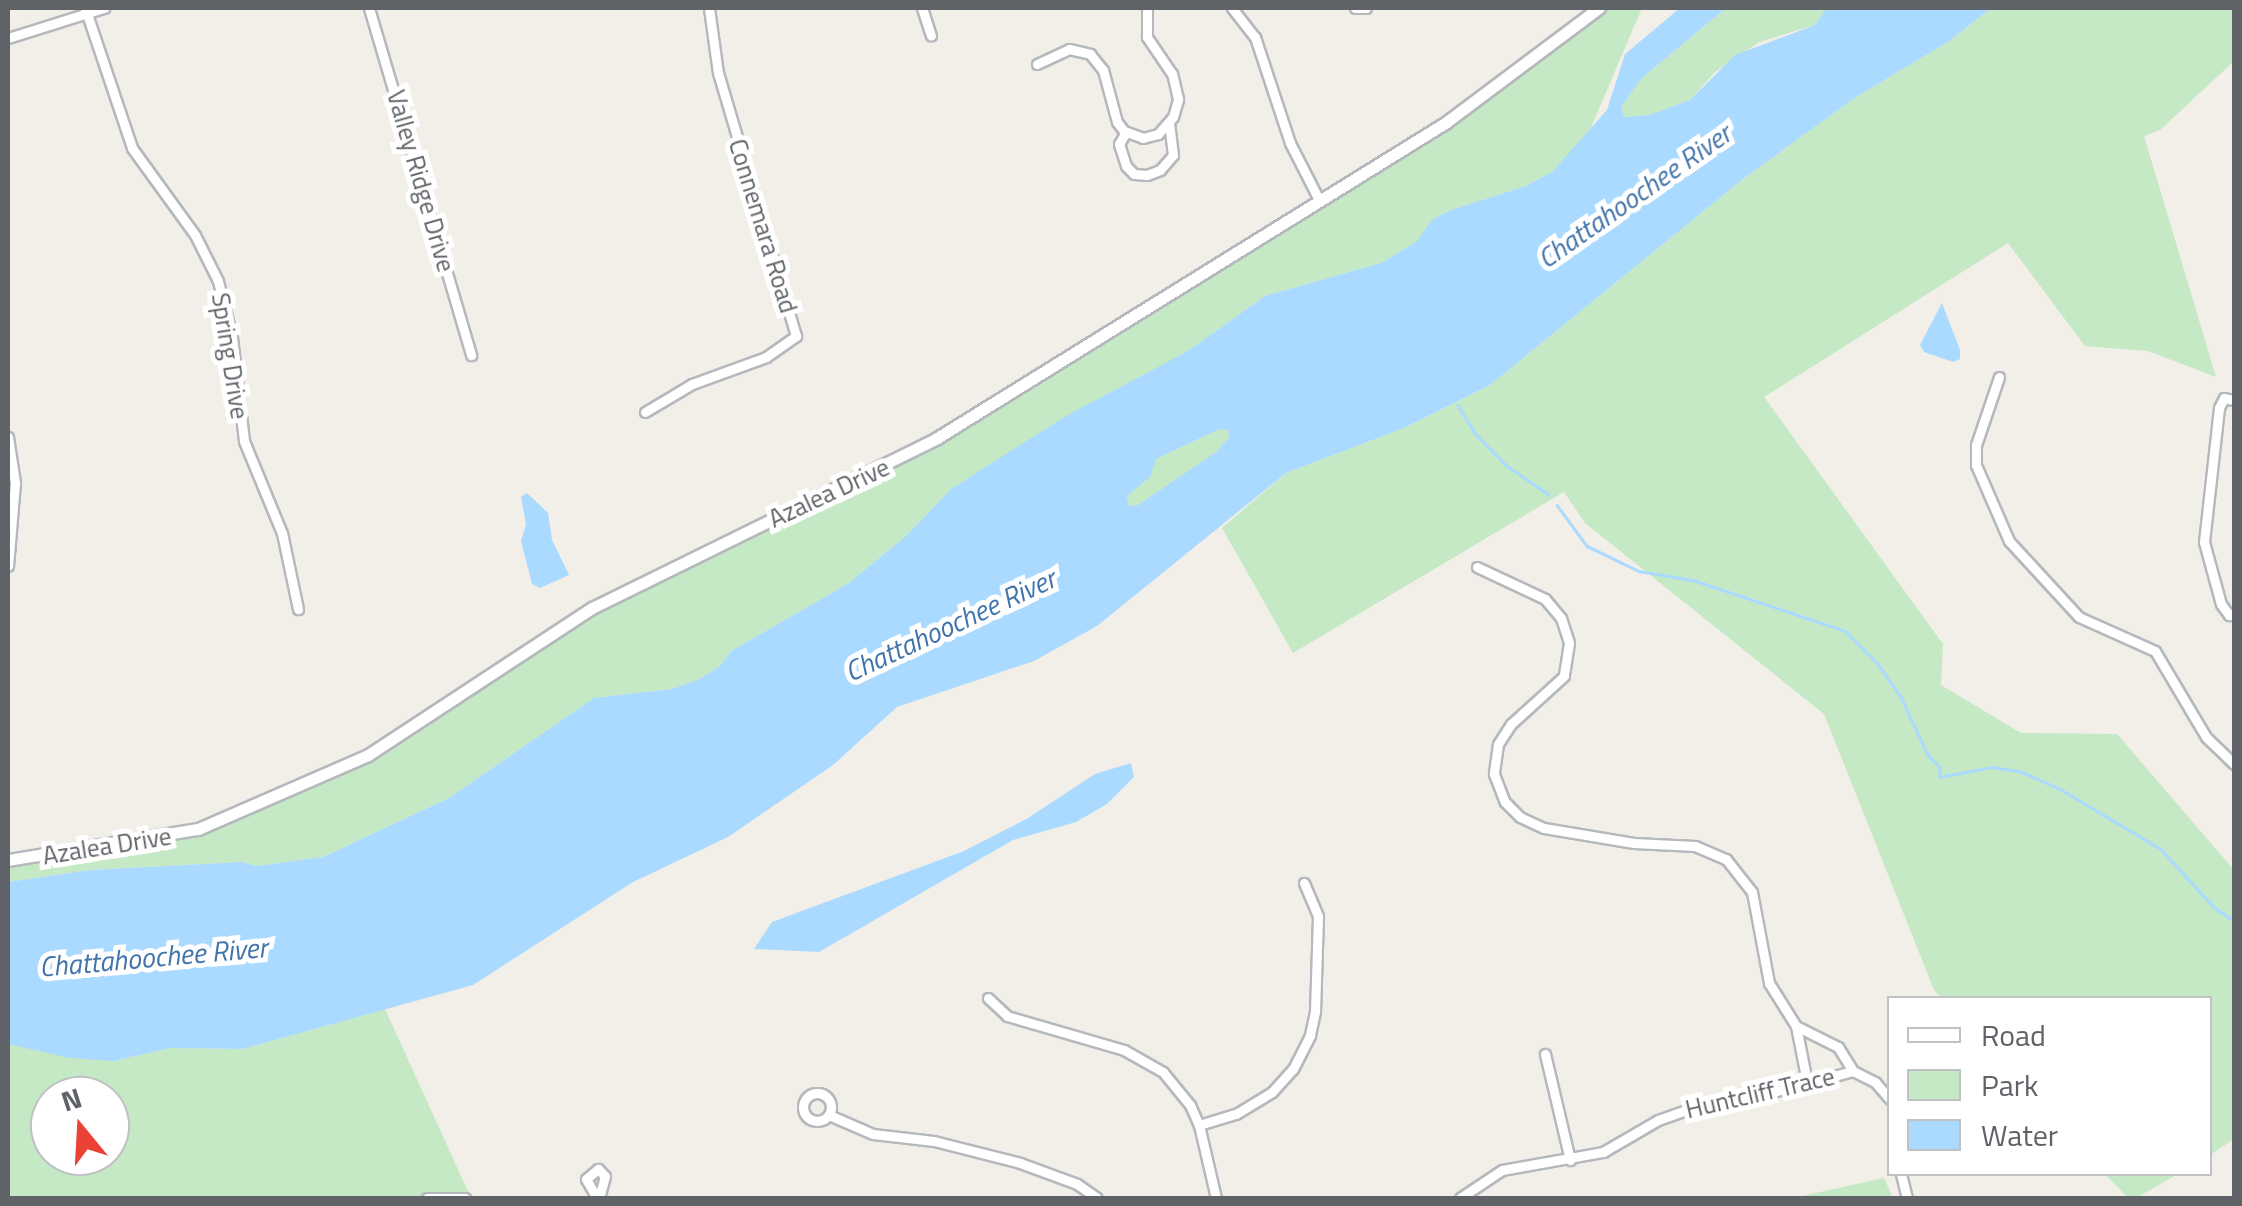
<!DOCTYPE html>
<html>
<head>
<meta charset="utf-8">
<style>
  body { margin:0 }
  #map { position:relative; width:2242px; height:1206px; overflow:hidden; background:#f1efe8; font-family:"Titillium Web",sans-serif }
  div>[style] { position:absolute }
  .green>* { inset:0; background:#c5e8c5 }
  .water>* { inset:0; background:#aadaff }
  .stream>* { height:2.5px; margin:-1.25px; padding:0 1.25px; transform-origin:1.25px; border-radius:1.25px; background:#aadaff }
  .roads { filter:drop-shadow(2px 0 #b5b8bc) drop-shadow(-2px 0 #b5b8bc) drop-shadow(0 2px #b5b8bc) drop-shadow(0 -2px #b5b8bc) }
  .minor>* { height:9px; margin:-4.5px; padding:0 4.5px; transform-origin:4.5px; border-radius:4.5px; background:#fff }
  .minor>.ring { margin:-4.5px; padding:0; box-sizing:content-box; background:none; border:9px solid #fff; border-radius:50% }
  .tertiary>* { height:11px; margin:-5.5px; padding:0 5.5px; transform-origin:5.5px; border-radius:5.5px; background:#fff }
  span { translate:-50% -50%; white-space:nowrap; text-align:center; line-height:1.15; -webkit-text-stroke:10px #fff; paint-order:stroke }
  .street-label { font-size:25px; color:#5f6368 }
  .water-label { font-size:28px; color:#4174aa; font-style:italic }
  .frame { position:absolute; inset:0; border:10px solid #5f6368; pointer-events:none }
  .legend { position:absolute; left:1887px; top:996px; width:325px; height:180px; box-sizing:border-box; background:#fff; border:2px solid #bfc1c3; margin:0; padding:12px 18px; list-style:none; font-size:30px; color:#5f6368 }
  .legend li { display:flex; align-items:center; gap:20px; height:50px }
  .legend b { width:50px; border:2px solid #bfc1c3 }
  .north { position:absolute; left:30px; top:1076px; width:100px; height:100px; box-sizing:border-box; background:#fff; border:2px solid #bfc1c3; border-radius:50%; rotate:342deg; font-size:28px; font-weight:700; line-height:40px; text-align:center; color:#5f6368 }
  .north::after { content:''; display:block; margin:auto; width:35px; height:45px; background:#ea4335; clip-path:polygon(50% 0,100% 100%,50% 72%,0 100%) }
</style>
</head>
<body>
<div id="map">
  <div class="green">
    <div style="clip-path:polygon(1586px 8px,1642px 8px,1589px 132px,1552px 172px,1526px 186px,1448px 211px,1432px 220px,1416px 242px,1381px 263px,1265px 296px,1188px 351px,951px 489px,906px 536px,849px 583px,731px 651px,720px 666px,698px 680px,671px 689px,594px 698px,449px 798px,323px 857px,257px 866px,241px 862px,90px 870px,8px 882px,8px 865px,197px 835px,310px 788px,448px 710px,565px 631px,801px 506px,993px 397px,1169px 289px,1465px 104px)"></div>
    <div style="clip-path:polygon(1726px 8px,1827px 8px,1815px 25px,1759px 42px,1715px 72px,1690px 100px,1649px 115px,1623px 117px,1621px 107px,1642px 78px)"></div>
    <div style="clip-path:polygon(1991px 8px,2234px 8px,2234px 61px,2160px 130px,2144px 136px,2216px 377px,2148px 351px,2085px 346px,2008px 243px,1764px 397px,1943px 644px,1941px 685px,2021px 733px,2117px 734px,2234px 870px,2234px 1139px,2210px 1155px,2210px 998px,1942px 998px,1934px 990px,1824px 714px,1585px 523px,1564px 492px,1293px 653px,1222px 528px,1286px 473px,1404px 428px,1490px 385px,1743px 179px,1856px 97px,1948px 42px)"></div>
    <div style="clip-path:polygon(1220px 429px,1228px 429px,1229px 437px,1216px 452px,1138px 505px,1129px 506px,1127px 496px,1150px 474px,1156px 459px)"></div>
    <div style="clip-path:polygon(evenodd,385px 1009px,471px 1198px,8px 1198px,8px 1044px,114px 1061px,170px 1048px,242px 1049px,385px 1009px,50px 1096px,110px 1096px,110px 1156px,50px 1156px,50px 1096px)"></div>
    <div style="clip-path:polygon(2105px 1174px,2178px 1174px,2136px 1198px,2128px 1198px)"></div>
    <div style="clip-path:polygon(1884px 1178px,1893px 1198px,1793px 1198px)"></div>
  </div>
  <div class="water">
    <div style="clip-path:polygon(evenodd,1680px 8px,1726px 8px,1642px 78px,1621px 107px,1624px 117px,1649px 115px,1690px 100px,1735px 55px,1815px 25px,1827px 8px,1991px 8px,1948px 42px,1856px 97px,1743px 179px,1490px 385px,1404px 428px,1286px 473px,1097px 626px,1034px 661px,897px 707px,833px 765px,728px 837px,633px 882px,473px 985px,242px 1049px,170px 1048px,114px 1061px,70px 1058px,8px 1044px,8px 882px,90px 870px,241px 862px,257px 866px,323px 857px,449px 798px,594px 698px,671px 689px,698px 680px,720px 666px,731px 651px,849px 583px,906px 536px,951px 489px,1066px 416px,1188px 351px,1265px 296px,1381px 263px,1416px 242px,1432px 220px,1448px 211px,1526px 186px,1552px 172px,1607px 110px,1625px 54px,1680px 8px,1220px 429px,1228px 430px,1229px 437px,1216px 452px,1138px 505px,1129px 506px,1127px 496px,1150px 477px,1156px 459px,1220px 429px)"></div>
    <div style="clip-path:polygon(1942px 303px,1960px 350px,1960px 359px,1953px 362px,1924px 352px,1920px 345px)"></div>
    <div style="clip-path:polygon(527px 493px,548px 513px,552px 540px,569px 575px,540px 588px,532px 584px,521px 541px,526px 524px,521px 497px)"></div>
    <div style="clip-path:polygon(1131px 763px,1134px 777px,1107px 804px,1076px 822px,1013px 840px,819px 952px,754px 949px,772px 922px,964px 851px,1028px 818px,1095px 774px)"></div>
  </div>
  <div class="stream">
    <div style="left:1458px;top:405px;width:33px;rotate:59deg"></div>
    <div style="left:1475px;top:433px;width:45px;rotate:45.9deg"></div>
    <div style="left:1506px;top:465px;width:51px;rotate:34.6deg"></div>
    <div style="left:1557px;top:505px;width:51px;rotate:53.8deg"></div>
    <div style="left:1587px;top:546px;width:58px;rotate:25.7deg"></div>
    <div style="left:1639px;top:571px;width:55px;rotate:9.5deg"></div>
    <div style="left:1693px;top:580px;width:160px;rotate:18.5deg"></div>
    <div style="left:1845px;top:631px;width:47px;rotate:45deg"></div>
    <div style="left:1878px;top:664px;width:40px;rotate:55.1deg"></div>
    <div style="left:1901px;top:697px;width:64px;rotate:65deg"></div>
    <div style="left:1928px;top:755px;width:17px;rotate:45deg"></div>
    <div style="left:1940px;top:767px;width:10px;rotate:90deg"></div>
    <div style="left:1940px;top:777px;width:53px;rotate:-10.9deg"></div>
    <div style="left:1992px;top:767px;width:30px;rotate:9deg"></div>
    <div style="left:2022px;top:772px;width:42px;rotate:24.1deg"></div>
    <div style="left:2060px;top:789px;width:117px;rotate:30.7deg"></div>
    <div style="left:2161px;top:849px;width:79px;rotate:47.6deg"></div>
    <div style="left:2214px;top:907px;width:24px;rotate:35deg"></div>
  </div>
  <div class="roads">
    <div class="minor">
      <div style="left:85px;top:8px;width:148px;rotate:71.4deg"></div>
      <div style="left:132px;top:148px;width:107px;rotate:54.1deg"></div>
      <div style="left:195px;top:235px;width:51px;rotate:63.4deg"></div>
      <div style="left:218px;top:281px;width:58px;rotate:76deg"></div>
      <div style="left:232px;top:337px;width:105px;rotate:83.4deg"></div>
      <div style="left:244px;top:441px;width:100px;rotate:67.6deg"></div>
      <div style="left:282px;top:533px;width:78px;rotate:78.1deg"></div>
      <div style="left:369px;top:8px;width:362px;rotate:73.6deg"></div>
      <div style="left:922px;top:8px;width:29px;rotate:72deg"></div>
      <div style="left:1232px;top:8px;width:37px;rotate:52deg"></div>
      <div style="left:1255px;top:37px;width:112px;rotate:71.7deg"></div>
      <div style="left:1290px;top:143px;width:66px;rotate:63deg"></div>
      <div style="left:1355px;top:8px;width:11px"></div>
      <div style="left:8px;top:38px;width:101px;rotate:-17.4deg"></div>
      <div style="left:1037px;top:64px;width:35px;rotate:-25deg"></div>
      <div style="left:1069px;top:49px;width:22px;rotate:13deg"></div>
      <div style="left:1090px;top:54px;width:21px;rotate:51deg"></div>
      <div style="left:1103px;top:70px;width:54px;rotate:74.9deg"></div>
      <div style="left:1117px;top:122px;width:11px;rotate:52deg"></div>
      <div style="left:1124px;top:131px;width:20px;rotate:20deg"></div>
      <div style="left:1143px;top:138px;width:16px;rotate:-15deg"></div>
      <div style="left:1158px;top:134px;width:23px;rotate:-49deg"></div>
      <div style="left:1173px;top:117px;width:19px;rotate:-74deg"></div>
      <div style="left:1178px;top:99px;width:26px;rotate:-103deg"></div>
      <div style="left:1172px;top:74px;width:45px;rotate:-124deg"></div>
      <div style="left:1147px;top:37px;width:29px;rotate:-90deg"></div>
      <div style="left:1126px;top:132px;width:14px;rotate:120deg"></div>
      <div style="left:1119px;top:144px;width:23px;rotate:72deg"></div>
      <div style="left:1126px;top:166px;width:11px;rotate:45deg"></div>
      <div style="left:1134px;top:174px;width:13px;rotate:4deg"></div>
      <div style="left:1147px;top:175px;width:14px;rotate:-21deg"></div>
      <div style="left:1160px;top:170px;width:20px;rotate:-49deg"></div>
      <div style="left:1173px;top:155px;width:32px;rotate:-97deg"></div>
      <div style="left:1999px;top:377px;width:72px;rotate:108.7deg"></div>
      <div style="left:1976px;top:445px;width:20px;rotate:90deg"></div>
      <div style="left:1976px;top:465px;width:83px;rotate:66.5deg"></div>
      <div style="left:2009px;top:541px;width:103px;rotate:47.4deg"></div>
      <div style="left:2079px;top:617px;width:83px;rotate:24.1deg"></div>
      <div style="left:2155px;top:651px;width:100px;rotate:59.3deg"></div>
      <div style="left:2206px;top:737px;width:39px;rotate:44deg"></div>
      <div style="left:2234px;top:400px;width:10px;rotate:-169deg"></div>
      <div style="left:2224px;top:398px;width:11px;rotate:117deg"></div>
      <div style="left:2219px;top:408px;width:135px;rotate:96.4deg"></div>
      <div style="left:2204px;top:542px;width:64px;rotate:74.7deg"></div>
      <div style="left:2221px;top:604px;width:14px;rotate:54deg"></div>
      <div style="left:2229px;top:615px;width:5px;rotate:-22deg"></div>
      <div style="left:645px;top:412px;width:55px;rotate:-30.8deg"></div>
      <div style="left:692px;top:384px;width:79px;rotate:-20deg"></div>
      <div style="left:766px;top:357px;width:37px;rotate:-35deg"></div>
      <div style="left:796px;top:336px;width:274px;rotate:-106.5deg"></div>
      <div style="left:718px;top:73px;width:66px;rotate:-97.9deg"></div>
      <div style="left:8px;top:437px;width:47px;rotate:81.3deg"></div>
      <div style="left:15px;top:483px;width:83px;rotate:94.8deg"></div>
      <div style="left:1477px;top:567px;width:75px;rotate:25.2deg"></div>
      <div style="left:1545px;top:599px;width:25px;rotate:50deg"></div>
      <div style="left:1561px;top:618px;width:26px;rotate:72deg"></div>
      <div style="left:1569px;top:643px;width:33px;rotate:99deg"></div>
      <div style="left:1564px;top:676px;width:72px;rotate:137.8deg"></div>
      <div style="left:1511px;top:724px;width:24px;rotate:123deg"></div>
      <div style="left:1498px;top:744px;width:30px;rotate:98deg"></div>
      <div style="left:1494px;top:774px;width:30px;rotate:69deg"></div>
      <div style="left:1505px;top:802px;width:21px;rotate:45deg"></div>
      <div style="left:1520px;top:817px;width:26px;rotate:25deg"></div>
      <div style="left:1544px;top:828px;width:91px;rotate:9.5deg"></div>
      <div style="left:1634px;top:843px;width:61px;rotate:2.8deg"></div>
      <div style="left:1695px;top:846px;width:34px;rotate:23deg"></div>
      <div style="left:1726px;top:859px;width:42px;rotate:51.8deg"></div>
      <div style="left:1752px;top:892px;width:93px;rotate:79.4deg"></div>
      <div style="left:1769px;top:983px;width:51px;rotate:57.9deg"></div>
      <div style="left:988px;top:998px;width:26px;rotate:43deg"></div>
      <div style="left:1007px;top:1016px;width:122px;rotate:16.2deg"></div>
      <div style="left:1124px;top:1050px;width:45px;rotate:29.4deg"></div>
      <div style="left:1163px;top:1072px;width:43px;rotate:50.7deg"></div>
      <div style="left:1190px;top:1105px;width:22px;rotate:66deg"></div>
      <div style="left:1199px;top:1125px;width:75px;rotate:76.9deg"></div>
      <div style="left:1545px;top:1054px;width:109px;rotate:76.7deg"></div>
      <div style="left:1807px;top:1082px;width:57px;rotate:-101.1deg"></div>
      <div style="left:1796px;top:1026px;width:47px;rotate:26.6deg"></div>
      <div style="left:1838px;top:1047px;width:28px;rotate:58deg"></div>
      <div class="ring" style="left:803px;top:1093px;width:19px;height:19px"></div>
      <div style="left:829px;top:1115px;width:48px;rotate:23.4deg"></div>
      <div style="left:873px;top:1134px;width:61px;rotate:6.5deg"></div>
      <div style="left:934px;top:1141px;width:89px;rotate:14.3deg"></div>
      <div style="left:1020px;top:1163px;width:61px;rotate:20.2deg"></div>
      <div style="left:1077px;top:1184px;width:24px;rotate:35deg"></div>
      <div style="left:1199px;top:1125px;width:39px;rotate:-17deg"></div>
      <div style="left:1236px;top:1114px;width:42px;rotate:-31.4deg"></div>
      <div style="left:1272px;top:1092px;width:31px;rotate:-48deg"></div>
      <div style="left:1293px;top:1069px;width:38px;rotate:-63deg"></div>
      <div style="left:1310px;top:1035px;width:24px;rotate:-78deg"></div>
      <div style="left:1315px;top:1012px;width:96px;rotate:-88.2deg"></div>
      <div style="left:1318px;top:916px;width:36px;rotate:-113deg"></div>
      <div style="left:1901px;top:1174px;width:25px;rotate:76deg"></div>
      <div style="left:427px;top:1198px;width:38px"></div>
      <div style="left:597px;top:1198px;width:22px;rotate:-120deg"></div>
      <div style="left:586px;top:1179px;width:16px;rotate:-40deg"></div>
      <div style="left:598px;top:1169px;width:10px;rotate:45deg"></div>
      <div style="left:605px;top:1176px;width:23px;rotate:105deg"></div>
      <div style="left:1460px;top:1198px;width:50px;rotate:-33.7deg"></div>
      <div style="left:1502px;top:1170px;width:103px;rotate:-10.1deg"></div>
      <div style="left:1603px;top:1152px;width:64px;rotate:-30.2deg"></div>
      <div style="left:1658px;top:1120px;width:42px;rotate:-19.3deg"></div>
      <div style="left:1698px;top:1106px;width:53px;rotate:-8.7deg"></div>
      <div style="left:1750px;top:1098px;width:106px;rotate:-14.7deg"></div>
      <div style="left:1853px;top:1071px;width:25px;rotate:27deg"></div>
      <div style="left:1875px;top:1082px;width:23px;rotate:49deg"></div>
    </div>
    <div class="tertiary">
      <div style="left:8px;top:860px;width:193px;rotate:-9.3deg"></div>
      <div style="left:198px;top:829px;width:185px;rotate:-23.5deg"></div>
      <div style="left:368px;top:755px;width:268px;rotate:-33.3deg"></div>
      <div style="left:592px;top:608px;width:385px;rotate:-26.2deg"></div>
      <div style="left:937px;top:438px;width:598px;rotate:-31.8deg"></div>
      <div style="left:1445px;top:123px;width:192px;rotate:-36.8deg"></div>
    </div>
  </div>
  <div class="street-label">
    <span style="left:421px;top:181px;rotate:74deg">Valley Ridge Drive</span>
    <span style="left:763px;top:226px;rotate:73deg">Connemara Road</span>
    <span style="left:230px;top:356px;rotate:81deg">Spring Drive</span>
    <span style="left:829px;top:493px;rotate:-25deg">Azalea Drive</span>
    <span style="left:107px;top:846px;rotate:-9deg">Azalea Drive</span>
    <span style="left:1760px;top:1093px;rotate:-13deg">Huntcliff Trace</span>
  </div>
  <div class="water-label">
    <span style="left:1634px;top:196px;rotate:-35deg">Chattahoochee River</span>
    <span style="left:950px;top:625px;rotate:-25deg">Chattahoochee River</span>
    <span style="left:153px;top:957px;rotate:-5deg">Chattahoochee River</span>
  </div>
  <div class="frame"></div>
  <ul class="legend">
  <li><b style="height:12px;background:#fff"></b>Road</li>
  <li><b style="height:28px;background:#c5e8c5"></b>Park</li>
  <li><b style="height:28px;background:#aadaff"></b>Water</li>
  </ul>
  <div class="north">N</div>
</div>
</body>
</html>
